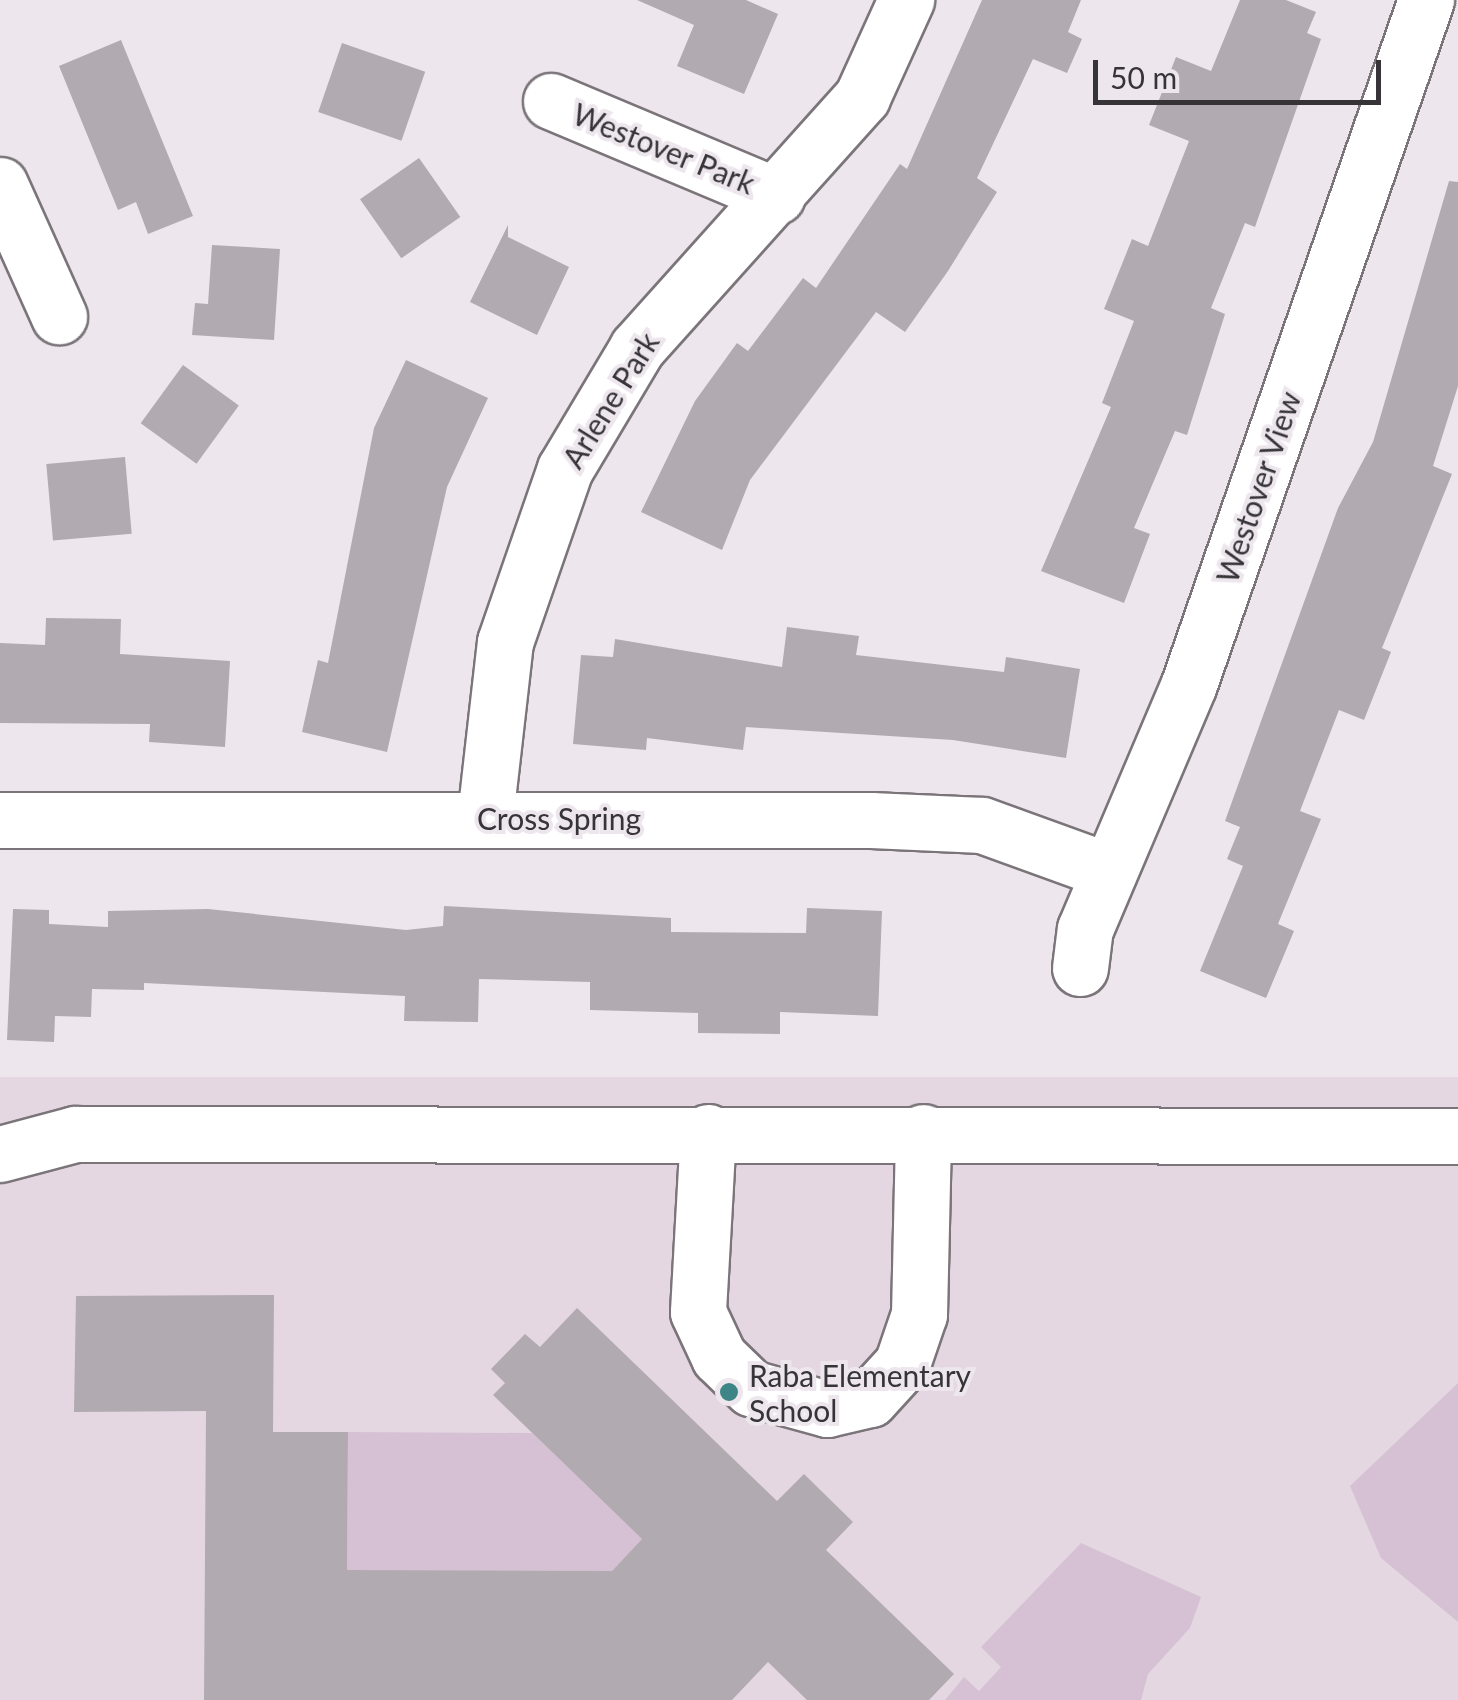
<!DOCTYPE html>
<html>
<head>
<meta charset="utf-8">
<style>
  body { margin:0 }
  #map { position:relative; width:1458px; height:1700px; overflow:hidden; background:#ede7ed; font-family:Lato,sans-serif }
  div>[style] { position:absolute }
  .built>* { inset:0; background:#e4d7e2; transform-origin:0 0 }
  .green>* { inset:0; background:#d5c1d3 }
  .building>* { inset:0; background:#b1aab0; transform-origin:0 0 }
  .roads { filter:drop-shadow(2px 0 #7b757a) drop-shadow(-2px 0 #7b757a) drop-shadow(0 2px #7b757a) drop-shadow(0 -2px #7b757a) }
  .minor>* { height:55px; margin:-27.5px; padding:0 27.5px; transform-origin:27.5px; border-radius:27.5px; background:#fff }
  .dots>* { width:28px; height:28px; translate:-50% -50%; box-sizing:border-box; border:5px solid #ede7ed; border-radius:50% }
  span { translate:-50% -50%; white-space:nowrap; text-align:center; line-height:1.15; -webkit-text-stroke:8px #ede7ed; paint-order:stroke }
  .street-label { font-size:30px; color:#363436 }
  .poi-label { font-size:30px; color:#363436 }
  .left { translate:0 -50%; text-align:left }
  .scale { position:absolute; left:1093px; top:60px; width:288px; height:45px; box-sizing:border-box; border:5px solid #363436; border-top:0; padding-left:12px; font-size:30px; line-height:35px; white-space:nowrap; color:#363436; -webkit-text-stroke:8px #ede7ed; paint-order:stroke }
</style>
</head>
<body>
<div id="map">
  <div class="built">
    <div style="left:1458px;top:1077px;width:623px;height:1458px;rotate:90deg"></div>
  </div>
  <div class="green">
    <div style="clip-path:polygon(1458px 1383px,1458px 1622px,1381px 1558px,1350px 1486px)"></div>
    <div style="clip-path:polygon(348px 1432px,532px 1433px,642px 1539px,612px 1571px,347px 1570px)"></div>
    <div style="clip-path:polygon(1081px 1543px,1201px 1597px,1190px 1628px,1148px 1674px,1141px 1700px,945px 1700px,964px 1677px,979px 1691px,1001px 1667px,981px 1647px)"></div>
  </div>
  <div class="building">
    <div style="clip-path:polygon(637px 0,746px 0,778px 14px,744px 94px,677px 66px,694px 25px)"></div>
    <div style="clip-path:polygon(982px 0,1081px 0,1068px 32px,1082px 39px,1067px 73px,1033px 59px,977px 178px,997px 192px,948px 271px,905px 332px,876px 312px,750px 480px,722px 550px,641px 512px,695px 401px,737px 343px,748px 351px,803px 278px,816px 288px,900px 164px,907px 169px)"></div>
    <div style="clip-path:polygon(1240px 0,1286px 0,1316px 12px,1307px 33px,1321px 39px,1255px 227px,1245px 223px,1211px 308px,1225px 314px,1187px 435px,1175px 431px,1134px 528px,1150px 534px,1124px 603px,1041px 571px,1111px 407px,1102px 403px,1134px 321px,1104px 309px,1132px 239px,1148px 246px,1189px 141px,1149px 125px,1176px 57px,1211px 71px)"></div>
    <div style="clip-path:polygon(121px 40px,193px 216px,148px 234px,136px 202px,118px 210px,59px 66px)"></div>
    <div style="left:342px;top:43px;width:88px;height:73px;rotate:19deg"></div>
    <div style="left:419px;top:158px;width:72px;height:72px;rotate:55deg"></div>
    <div style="clip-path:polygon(1449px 181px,1458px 182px,1458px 386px,1433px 466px,1452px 474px,1382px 648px,1391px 652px,1364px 720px,1339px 710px,1300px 811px,1321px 819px,1278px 924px,1294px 931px,1266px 998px,1200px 971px,1243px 866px,1227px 859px,1240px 827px,1225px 821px,1338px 508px,1373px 442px)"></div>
    <div style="clip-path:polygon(508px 225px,508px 237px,569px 267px,537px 335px,470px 302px)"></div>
    <div style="clip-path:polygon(212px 245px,280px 249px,274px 340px,192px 335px,195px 303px,208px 304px)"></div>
    <div style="clip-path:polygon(406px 360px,488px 398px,447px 487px,387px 752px,302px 732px,318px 660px,328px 663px,374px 428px)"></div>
    <div style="left:183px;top:365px;width:69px;height:72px;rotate:36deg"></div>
    <div style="left:125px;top:457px;width:77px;height:79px;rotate:85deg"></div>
    <div style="clip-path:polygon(46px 618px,121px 619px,120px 654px,230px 661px,225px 747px,149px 742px,150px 724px,0 723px,0 643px,45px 645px)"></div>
    <div style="clip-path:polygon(787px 627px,859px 636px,856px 655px,1004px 672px,1006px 657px,1080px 669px,1066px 758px,953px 740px,746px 727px,743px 750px,647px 738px,646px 750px,573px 744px,581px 655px,613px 657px,615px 639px,782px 667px)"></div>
    <div style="clip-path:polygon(444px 906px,671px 918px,671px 932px,806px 933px,807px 908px,882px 911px,878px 1016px,780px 1012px,780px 1034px,698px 1033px,698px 1013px,590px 1010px,590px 982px,479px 979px,478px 1022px,404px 1021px,405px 996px,144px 983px,144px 990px,92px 989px,91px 1017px,55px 1016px,54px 1042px,7px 1040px,13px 909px,49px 910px,49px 924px,108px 927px,108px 911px,208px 909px,406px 930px,443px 926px)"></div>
    <div style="clip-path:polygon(274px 1295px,273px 1432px,348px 1432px,347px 1570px,612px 1571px,642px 1539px,493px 1395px,505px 1383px,491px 1369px,525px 1334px,540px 1347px,577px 1308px,777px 1501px,804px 1474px,853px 1522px,826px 1550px,954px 1674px,929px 1700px,807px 1700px,768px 1662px,732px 1700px,204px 1700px,206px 1411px,74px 1412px,76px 1296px)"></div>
  </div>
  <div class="roads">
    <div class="minor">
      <div style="left:551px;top:101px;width:245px;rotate:22.8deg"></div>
      <div style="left:0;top:185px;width:144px;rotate:65.8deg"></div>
      <div style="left:485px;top:817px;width:176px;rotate:-83.5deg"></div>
      <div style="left:505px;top:642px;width:183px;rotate:-70.9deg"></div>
      <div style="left:565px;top:469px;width:141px;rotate:-59.2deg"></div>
      <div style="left:637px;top:348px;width:337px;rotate:-48.1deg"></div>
      <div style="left:862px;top:97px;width:107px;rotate:-65.6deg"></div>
      <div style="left:0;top:820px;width:871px"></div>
      <div style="left:871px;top:820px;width:111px;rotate:2.6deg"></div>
      <div style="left:982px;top:825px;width:135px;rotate:19.9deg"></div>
      <div style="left:1080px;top:968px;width:39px;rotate:-83deg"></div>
      <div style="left:1085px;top:929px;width:266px;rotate:-67deg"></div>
      <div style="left:1189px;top:684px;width:724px;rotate:-70.89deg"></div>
      <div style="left:708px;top:1132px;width:180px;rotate:93.2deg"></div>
      <div style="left:698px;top:1312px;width:50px;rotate:65deg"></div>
      <div style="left:719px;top:1357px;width:45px;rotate:44.1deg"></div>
      <div style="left:751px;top:1388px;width:79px;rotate:15.4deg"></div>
      <div style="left:827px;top:1409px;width:44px;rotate:-13.1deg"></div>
      <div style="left:870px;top:1399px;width:47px;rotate:-47.6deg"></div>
      <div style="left:902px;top:1364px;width:53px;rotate:-71.2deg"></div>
      <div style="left:919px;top:1314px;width:182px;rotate:-88.7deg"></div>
      <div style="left:0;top:1154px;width:78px;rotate:-14.9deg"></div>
      <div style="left:75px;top:1134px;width:1383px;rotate:0.08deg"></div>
    </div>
  </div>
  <div class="dots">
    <div style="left:729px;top:1392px;background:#3d8587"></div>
  </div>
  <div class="street-label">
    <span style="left:664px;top:148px;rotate:22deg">Westover Park</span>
    <span style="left:610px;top:400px;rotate:-58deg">Arlene Park</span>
    <span style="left:1258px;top:487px;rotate:-71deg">Westover View</span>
    <span style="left:559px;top:818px">Cross Spring</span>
  </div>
  <div class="poi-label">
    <span class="left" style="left:749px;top:1392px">Raba Elementary<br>School</span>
  </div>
  <div class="scale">50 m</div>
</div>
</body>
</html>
